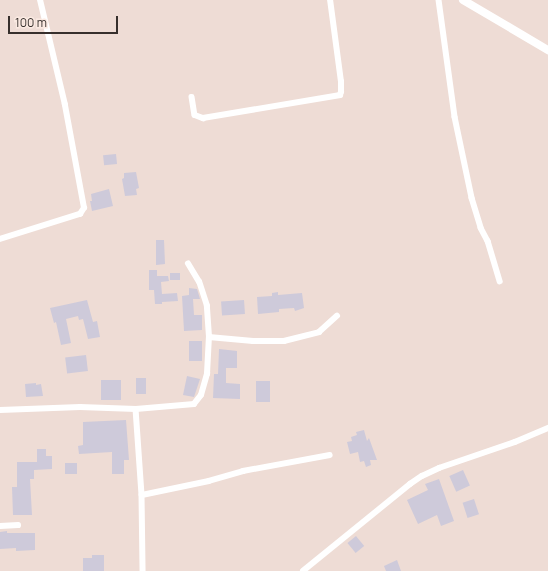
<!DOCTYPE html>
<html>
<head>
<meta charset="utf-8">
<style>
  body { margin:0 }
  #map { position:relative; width:548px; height:571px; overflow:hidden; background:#eedcd5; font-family:Manrope,sans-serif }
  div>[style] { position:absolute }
  .building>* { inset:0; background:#cecada; transform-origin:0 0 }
  .street>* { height:5.5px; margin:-2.75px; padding:0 2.75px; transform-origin:2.75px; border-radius:2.75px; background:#fff }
  .secondary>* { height:8px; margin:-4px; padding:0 4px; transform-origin:4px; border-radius:4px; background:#fff }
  span { translate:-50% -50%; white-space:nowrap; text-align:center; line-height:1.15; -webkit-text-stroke:3px #fbeae2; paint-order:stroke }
  .scale { position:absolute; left:8px; top:16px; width:110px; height:18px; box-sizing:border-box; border:2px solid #362f2c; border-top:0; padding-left:5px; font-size:12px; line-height:14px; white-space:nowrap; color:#362f2c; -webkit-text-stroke:3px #fbeae2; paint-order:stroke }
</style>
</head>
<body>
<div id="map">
  <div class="building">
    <div style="left:116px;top:154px;width:10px;height:13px;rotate:84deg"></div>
    <div style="clip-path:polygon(136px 172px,139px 188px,136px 189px,137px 195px,125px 196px,122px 179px,124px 178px,124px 173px)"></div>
    <div style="clip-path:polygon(109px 189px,113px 206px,92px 211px,90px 201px,92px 201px,91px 194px)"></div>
    <div style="clip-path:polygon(156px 240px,164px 240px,165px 264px,156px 265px)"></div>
    <div style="clip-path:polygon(149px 270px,157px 270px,157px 276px,168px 276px,169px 281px,161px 282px,162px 294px,177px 293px,178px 301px,162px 302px,162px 304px,155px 304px,154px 290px,149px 290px)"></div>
    <div style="left:170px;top:273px;width:10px;height:7px"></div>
    <div style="clip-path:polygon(189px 288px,197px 289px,200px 299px,193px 299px,194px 315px,202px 315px,202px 330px,184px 331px,182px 296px,189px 295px)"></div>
    <div style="clip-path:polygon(278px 292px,278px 295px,302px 293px,304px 308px,295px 311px,294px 308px,279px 309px,279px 312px,258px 314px,257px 297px,272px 296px,272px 293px)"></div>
    <div style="clip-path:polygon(87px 300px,93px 322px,97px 321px,100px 337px,88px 339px,83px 319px,79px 320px,78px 316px,66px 319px,71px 343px,61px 345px,56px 322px,54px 323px,50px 308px)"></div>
    <div style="left:244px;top:300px;width:14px;height:23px;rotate:86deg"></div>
    <div style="left:189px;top:341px;width:13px;height:20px"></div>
    <div style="clip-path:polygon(219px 349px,237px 351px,237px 368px,226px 368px,226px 383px,240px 384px,240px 399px,213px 398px,214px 374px,218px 374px)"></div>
    <div style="left:86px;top:355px;width:16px;height:21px;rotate:83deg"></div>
    <div style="clip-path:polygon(187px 376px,200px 379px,194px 397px,183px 395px)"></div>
    <div style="left:136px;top:378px;width:10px;height:16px"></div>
    <div style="left:121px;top:380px;width:20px;height:20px;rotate:90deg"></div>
    <div style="left:256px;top:381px;width:14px;height:21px"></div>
    <div style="clip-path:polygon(36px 383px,36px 385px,41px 384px,43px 396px,26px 397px,25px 384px)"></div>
    <div style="clip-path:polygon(126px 420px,129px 460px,124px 460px,124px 474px,112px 474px,112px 452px,79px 454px,78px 446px,83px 445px,83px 422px)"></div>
    <div style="clip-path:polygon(364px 430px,367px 441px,369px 438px,377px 460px,370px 460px,371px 465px,366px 467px,364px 461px,360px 462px,358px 452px,350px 454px,347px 442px,352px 441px,351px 437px,357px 435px,356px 432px)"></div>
    <div style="clip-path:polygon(37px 449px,46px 449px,46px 456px,52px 456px,52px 469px,34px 470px,34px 479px,30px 479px,32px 515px,13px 515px,12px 487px,17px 487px,17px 462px,37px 462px)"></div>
    <div style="left:65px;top:463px;width:12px;height:11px"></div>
    <div style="left:463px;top:470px;width:17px;height:15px;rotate:66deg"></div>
    <div style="clip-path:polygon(439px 479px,454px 521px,441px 526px,437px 515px,418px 524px,407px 500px,428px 490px,425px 484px)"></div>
    <div style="left:474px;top:499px;width:16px;height:12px;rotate:72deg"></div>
    <div style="clip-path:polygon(7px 531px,7px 533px,35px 533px,35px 550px,16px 551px,16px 548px,0 549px,0 532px)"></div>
    <div style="left:356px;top:536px;width:13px;height:11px;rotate:51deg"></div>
    <div style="clip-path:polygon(92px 555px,104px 555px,104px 571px,83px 571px,83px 558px,92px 558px)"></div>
    <div style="clip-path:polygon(397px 560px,401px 571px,386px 571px,384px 566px)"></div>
  </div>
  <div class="street">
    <div style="left:439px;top:0;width:118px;rotate:82.2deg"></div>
    <div style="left:455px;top:117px;width:83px;rotate:78.1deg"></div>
    <div style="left:472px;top:198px;width:31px;rotate:73deg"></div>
    <div style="left:481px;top:228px;width:15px;rotate:62deg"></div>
    <div style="left:488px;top:241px;width:42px;rotate:73.3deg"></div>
    <div style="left:192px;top:97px;width:18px;rotate:81deg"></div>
    <div style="left:195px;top:115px;width:9px;rotate:21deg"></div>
    <div style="left:203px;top:118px;width:139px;rotate:-9.5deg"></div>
    <div style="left:340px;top:95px;width:3px;rotate:-72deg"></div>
    <div style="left:341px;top:92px;width:10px;rotate:-90deg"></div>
    <div style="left:341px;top:82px;width:83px;rotate:-97.6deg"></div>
    <div style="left:0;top:239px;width:84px;rotate:-17.4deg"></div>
    <div style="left:80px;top:214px;width:7px;rotate:-56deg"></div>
    <div style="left:84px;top:208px;width:105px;rotate:-100.5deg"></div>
    <div style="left:65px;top:105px;width:108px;rotate:-103.4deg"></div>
    <div style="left:209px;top:337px;width:44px;rotate:5.2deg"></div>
    <div style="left:253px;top:341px;width:31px"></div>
    <div style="left:284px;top:341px;width:36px;rotate:-14deg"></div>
    <div style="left:319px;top:332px;width:24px;rotate:-42deg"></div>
    <div style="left:136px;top:409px;width:86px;rotate:86deg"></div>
    <div style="left:142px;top:495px;width:76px;rotate:89.2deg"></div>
    <div style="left:0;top:410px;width:80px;rotate:-2.1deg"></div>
    <div style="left:80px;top:407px;width:56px;rotate:2deg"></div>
    <div style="left:136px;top:409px;width:58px;rotate:-4.9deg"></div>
    <div style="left:194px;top:404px;width:11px;rotate:-52deg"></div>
    <div style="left:201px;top:395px;width:22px;rotate:-74deg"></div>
    <div style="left:207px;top:374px;width:37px;rotate:-87deg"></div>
    <div style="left:209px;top:337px;width:31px;rotate:-94deg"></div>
    <div style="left:207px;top:306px;width:25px;rotate:-108deg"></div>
    <div style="left:199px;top:282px;width:21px;rotate:-121deg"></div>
    <div style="left:142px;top:495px;width:68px;rotate:-11.8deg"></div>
    <div style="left:209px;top:481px;width:35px;rotate:-16deg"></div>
    <div style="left:243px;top:471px;width:88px;rotate:-10.4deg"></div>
    <div style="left:0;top:526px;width:18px;rotate:-3deg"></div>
    <div style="left:303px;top:571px;width:138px;rotate:-39.1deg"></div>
    <div style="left:410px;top:484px;width:14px;rotate:-34deg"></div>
    <div style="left:422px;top:476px;width:19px;rotate:-25deg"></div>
    <div style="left:439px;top:468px;width:80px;rotate:-18.9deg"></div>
    <div style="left:515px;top:442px;width:36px;rotate:-23deg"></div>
  </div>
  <div class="secondary">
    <div style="left:463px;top:0;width:99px;rotate:30.5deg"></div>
  </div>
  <div class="scale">100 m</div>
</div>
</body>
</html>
